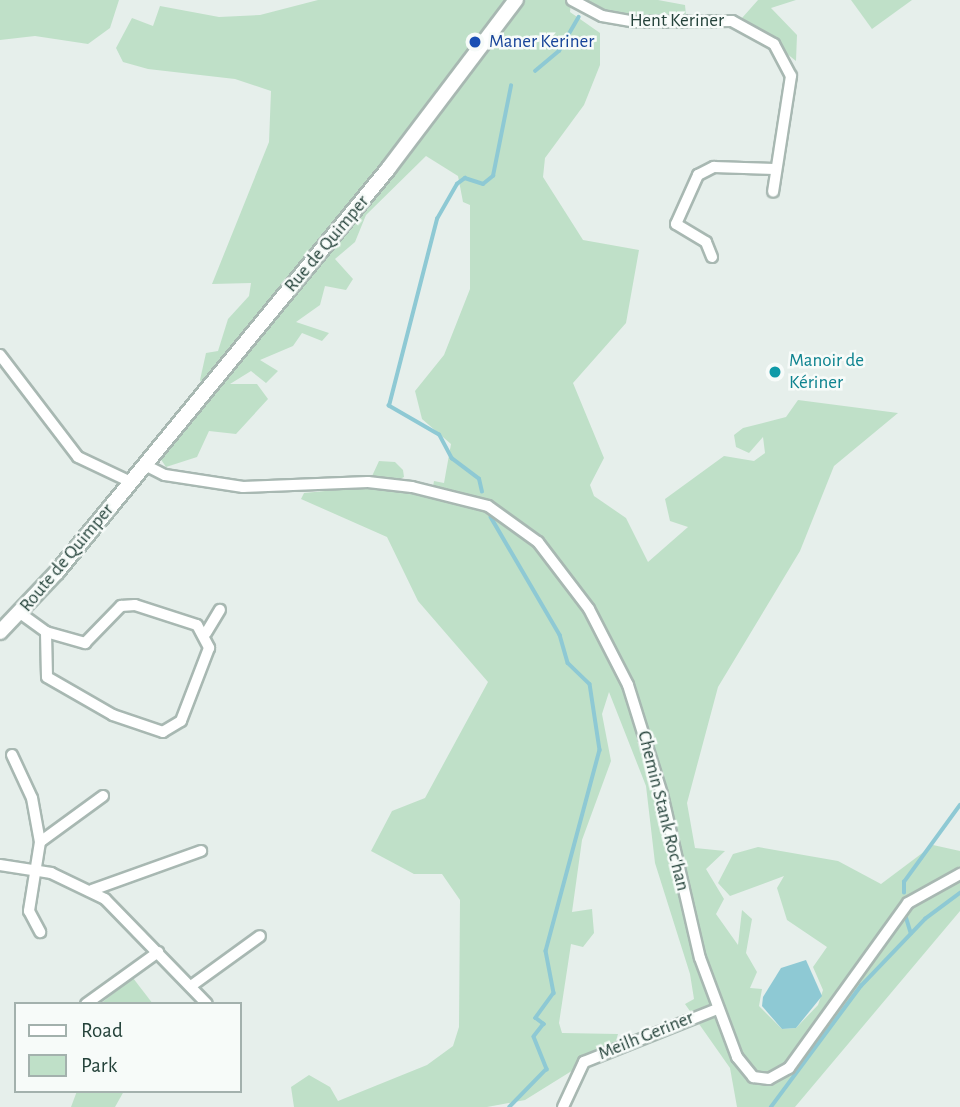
<!DOCTYPE html>
<html>
<head>
<meta charset="utf-8">
<style>
  body { margin:0 }
  #map { position:relative; width:960px; height:1107px; overflow:hidden; background:#e6efeb; font-family:"Alegreya Sans",sans-serif }
  div>[style] { position:absolute }
  .green>* { inset:0; background:#bfe0c8 }
  .water>* { inset:0; background:#8ec9d4 }
  .stream>* { height:3.5px; margin:-1.75px; padding:0 1.75px; transform-origin:1.75px; border-radius:1.75px; background:#8ec9d4 }
  .roads { filter:drop-shadow(2px 0 #a8b8b2) drop-shadow(-2px 0 #a8b8b2) drop-shadow(0 2px #a8b8b2) drop-shadow(0 -2px #a8b8b2) }
  .street>* { height:10px; margin:-5px; padding:0 5px; transform-origin:5px; border-radius:5px; background:#fff }
  .secondary>* { height:14px; margin:-7px; padding:0 7px; transform-origin:7px; border-radius:7px; background:#fff }
  .dots>* { width:19px; height:19px; translate:-50% -50%; box-sizing:border-box; border:4px solid #f7fbf9; border-radius:50% }
  span { translate:-50% -50%; white-space:nowrap; text-align:center; line-height:1.15; -webkit-text-stroke:5px #f7fbf9; paint-order:stroke }
  .street-label { font-size:19px; color:#24423a }
  .transit-label { font-size:19px; color:#164399 }
  .left { translate:0 -50%; text-align:left }
  .culture-label { font-size:19px; color:#0d838f }
  .legend { position:absolute; left:14px; top:1002px; width:228px; height:91px; box-sizing:border-box; background:#f7fbf9; border:2px solid #a3b1ad; margin:0; padding:9px 12px; list-style:none; font-size:21px; color:#24423a }
  .legend li { display:flex; align-items:center; gap:14px; height:35px }
  .legend b { width:35px; border:2px solid #a3b1ad }
</style>
</head>
<body>
<div id="map">
  <div class="green">
    <div style="clip-path:polygon(0 0,119px 0,110px 28px,88px 44px,35px 36px,0 40px)"></div>
    <div style="clip-path:polygon(318px 0,658px 0,685px 5px,686px 15px,674px 20px,640px 20px,571px 3px,570px 12px,600px 33px,600px 65px,584px 105px,545px 158px,543px 177px,583px 240px,639px 250px,626px 323px,573px 383px,604px 458px,590px 485px,594px 496px,626px 518px,648px 562px,688px 527px,670px 521px,665px 499px,724px 456px,754px 461px,765px 453px,763px 437px,749px 453px,736px 447px,734px 435px,743px 428px,786px 417px,798px 400px,898px 413px,834px 466px,800px 551px,718px 687px,687px 803px,695px 848px,725px 851px,706px 869px,724px 899px,716px 914px,738px 945px,742px 910px,752px 919px,746px 953px,757px 972px,750px 988px,762px 989px,759px 1006px,782px 1029px,796px 1028px,818px 1005px,823px 990px,813px 967px,827px 947px,787px 920px,777px 888px,784px 876px,730px 896px,718px 883px,733px 854px,758px 847px,838px 861px,881px 884px,933px 845px,960px 851px,960px 911px,795px 1107px,737px 1107px,730px 1068px,685px 1004px,694px 999px,690px 974px,655px 863px,646px 786px,609px 692px,602px 714px,611px 761px,582px 840px,572px 912px,592px 909px,594px 933px,583px 947px,571px 944px,559px 1023px,562px 1033px,618px 1034px,615px 1044px,525px 1100px,487px 1107px,294px 1107px,291px 1087px,309px 1075px,330px 1087px,338px 1101px,427px 1065px,453px 1046px,459px 1027px,460px 900px,442px 874px,414px 874px,371px 851px,392px 811px,425px 798px,488px 682px,418px 601px,387px 537px,301px 499px,304px 493px,367px 487px,379px 461px,395px 462px,403px 470px,404px 477px,394px 482px,432px 492px,434px 481px,444px 483px,451px 444px,422px 419px,415px 391px,444px 355px,470px 289px,470px 205px,463px 202px,458px 176px,426px 156px,366px 215px,355px 242px,335px 259px,353px 279px,346px 290px,325px 286px,320px 305px,296px 322px,329px 333px,322px 341px,302px 333px,293px 346px,260px 360px,278px 371px,266px 383px,251px 371px,230px 384px,257px 384px,268px 399px,236px 434px,209px 431px,197px 457px,166px 467px,160px 458px,217px 387px,203px 387px,200px 380px,206px 353px,218px 351px,228px 319px,249px 296px,251px 283px,212px 284px,269px 142px,271px 91px,235px 79px,148px 69px,123px 62px,116px 48px,132px 18px,153px 26px,160px 6px,219px 17px,260px 15px)"></div>
    <div style="clip-path:polygon(758px 0,796px 0,771px 8px,797px 35px,796px 61px,742px 18px)"></div>
    <div style="clip-path:polygon(851px 0,912px 0,872px 29px)"></div>
    <div style="clip-path:polygon(133px 978px,153px 1004px,100px 1004px)"></div>
    <div style="clip-path:polygon(77px 1091px,124px 1091px,115px 1107px,71px 1107px)"></div>
  </div>
  <div class="water">
    <div style="clip-path:polygon(806px 960px,822px 996px,796px 1028px,782px 1029px,762px 1006px,763px 997px,781px 968px)"></div>
  </div>
  <div class="stream">
    <div style="left:535px;top:71px;width:31px;rotate:-40deg"></div>
    <div style="left:559px;top:51px;width:39px;rotate:-60deg"></div>
    <div style="left:482px;top:492px;width:13px;rotate:-103deg"></div>
    <div style="left:479px;top:479px;width:34px;rotate:-143deg"></div>
    <div style="left:452px;top:459px;width:27px;rotate:-118deg"></div>
    <div style="left:439px;top:435px;width:58px;rotate:-149.9deg"></div>
    <div style="left:389px;top:406px;width:193px;rotate:-75.6deg"></div>
    <div style="left:437px;top:219px;width:40px;rotate:-60.3deg"></div>
    <div style="left:457px;top:184px;width:10px;rotate:-37deg"></div>
    <div style="left:465px;top:178px;width:19px;rotate:18deg"></div>
    <div style="left:483px;top:184px;width:13px;rotate:-39deg"></div>
    <div style="left:493px;top:176px;width:92px;rotate:-78.7deg"></div>
    <div style="left:491px;top:517px;width:137px;rotate:59.7deg"></div>
    <div style="left:560px;top:635px;width:29px;rotate:74deg"></div>
    <div style="left:568px;top:663px;width:30px;rotate:44deg"></div>
    <div style="left:590px;top:684px;width:67px;rotate:81.4deg"></div>
    <div style="left:600px;top:750px;width:208px;rotate:105deg"></div>
    <div style="left:546px;top:951px;width:43px;rotate:79.2deg"></div>
    <div style="left:554px;top:993px;width:31px;rotate:126deg"></div>
    <div style="left:536px;top:1018px;width:10px;rotate:37deg"></div>
    <div style="left:544px;top:1024px;width:16px;rotate:128deg"></div>
    <div style="left:534px;top:1037px;width:35px;rotate:68deg"></div>
    <div style="left:547px;top:1069px;width:53px;rotate:134.2deg"></div>
    <div style="left:904px;top:893px;width:11px;rotate:-90deg"></div>
    <div style="left:904px;top:882px;width:95px;rotate:-54deg"></div>
    <div style="left:905px;top:913px;width:21px;rotate:73deg"></div>
    <div style="left:771px;top:1107px;width:151px;rotate:-53.4deg"></div>
    <div style="left:861px;top:986px;width:93px;rotate:-46.3deg"></div>
    <div style="left:925px;top:919px;width:44px;rotate:-36.6deg"></div>
  </div>
  <div class="roads">
    <div class="street">
      <div style="left:572px;top:0;width:34px;rotate:28deg"></div>
      <div style="left:602px;top:16px;width:35px;rotate:10deg"></div>
      <div style="left:636px;top:22px;width:96px;rotate:-0.6deg"></div>
      <div style="left:732px;top:21px;width:48px;rotate:28.7deg"></div>
      <div style="left:774px;top:44px;width:36px;rotate:62deg"></div>
      <div style="left:791px;top:76px;width:117px;rotate:98.8deg"></div>
      <div style="left:712px;top:257px;width:16px;rotate:-112deg"></div>
      <div style="left:706px;top:242px;width:35px;rotate:-149deg"></div>
      <div style="left:676px;top:224px;width:54px;rotate:-65.8deg"></div>
      <div style="left:698px;top:175px;width:18px;rotate:-27deg"></div>
      <div style="left:714px;top:167px;width:60px;rotate:1.9deg"></div>
      <div style="left:0;top:355px;width:128px;rotate:52.6deg"></div>
      <div style="left:78px;top:457px;width:59px;rotate:25.3deg"></div>
      <div style="left:145px;top:465px;width:22px;rotate:27deg"></div>
      <div style="left:165px;top:475px;width:79px;rotate:8.7deg"></div>
      <div style="left:243px;top:487px;width:125px;rotate:-2.3deg"></div>
      <div style="left:368px;top:482px;width:44px;rotate:6.5deg"></div>
      <div style="left:412px;top:487px;width:78px;rotate:14deg"></div>
      <div style="left:488px;top:506px;width:62px;rotate:35.8deg"></div>
      <div style="left:538px;top:542px;width:84px;rotate:52.7deg"></div>
      <div style="left:589px;top:609px;width:85px;rotate:62.8deg"></div>
      <div style="left:628px;top:685px;width:114px;rotate:72.7deg"></div>
      <div style="left:662px;top:794px;width:168px;rotate:77deg"></div>
      <div style="left:700px;top:958px;width:106px;rotate:69.5deg"></div>
      <div style="left:737px;top:1057px;width:26px;rotate:51deg"></div>
      <div style="left:753px;top:1077px;width:16px;rotate:7deg"></div>
      <div style="left:769px;top:1079px;width:23px;rotate:-29deg"></div>
      <div style="left:789px;top:1068px;width:203px;rotate:-54.2deg"></div>
      <div style="left:908px;top:903px;width:60px;rotate:-29.1deg"></div>
      <div style="left:20px;top:613px;width:32px;rotate:36deg"></div>
      <div style="left:46px;top:632px;width:41px;rotate:15.8deg"></div>
      <div style="left:85px;top:643px;width:52px;rotate:-45.8deg"></div>
      <div style="left:121px;top:606px;width:14px;rotate:-4deg"></div>
      <div style="left:135px;top:605px;width:65px;rotate:17.9deg"></div>
      <div style="left:197px;top:625px;width:26px;rotate:62deg"></div>
      <div style="left:209px;top:648px;width:78px;rotate:111deg"></div>
      <div style="left:181px;top:721px;width:21px;rotate:149deg"></div>
      <div style="left:163px;top:732px;width:53px;rotate:-161.2deg"></div>
      <div style="left:113px;top:715px;width:76px;rotate:-150.1deg"></div>
      <div style="left:47px;top:677px;width:45px;rotate:-91.3deg"></div>
      <div style="left:206px;top:633px;width:27px;rotate:-59deg"></div>
      <div style="left:12px;top:755px;width:47px;rotate:65.1deg"></div>
      <div style="left:32px;top:798px;width:45px;rotate:79.7deg"></div>
      <div style="left:40px;top:842px;width:70px;rotate:99.1deg"></div>
      <div style="left:29px;top:911px;width:24px;rotate:62deg"></div>
      <div style="left:40px;top:842px;width:78px;rotate:-36.1deg"></div>
      <div style="left:0;top:865px;width:52px;rotate:8.9deg"></div>
      <div style="left:51px;top:873px;width:60px;rotate:25.7deg"></div>
      <div style="left:105px;top:899px;width:146px;rotate:45.8deg"></div>
      <div style="left:92px;top:890px;width:116px;rotate:-19.7deg"></div>
      <div style="left:191px;top:986px;width:85px;rotate:-35.9deg"></div>
      <div style="left:86px;top:1004px;width:89px;rotate:-35.8deg"></div>
      <div style="left:563px;top:1107px;width:50px;rotate:-65deg"></div>
      <div style="left:584px;top:1062px;width:143px;rotate:-21.7deg"></div>
    </div>
    <div class="secondary">
      <div style="left:0;top:632px;width:83px;rotate:-46.5deg"></div>
      <div style="left:57px;top:572px;width:522px;rotate:-50.6deg"></div>
      <div style="left:388px;top:169px;width:212px;rotate:-52.9deg"></div>
    </div>
  </div>
  <div class="dots">
    <div style="left:475px;top:42px;background:#1a4fb4"></div>
    <div style="left:775px;top:372px;background:#0f9aa8"></div>
  </div>
  <div class="street-label">
    <span style="left:677px;top:21px">Hent Keriner</span>
    <span style="left:327px;top:244px;rotate:-50deg">Rue de Quimper</span>
    <span style="left:67px;top:558px;rotate:-50deg">Route de Quimper</span>
    <span style="left:663px;top:811px;rotate:76deg">Chemin Stank Roc'han</span>
    <span style="left:646px;top:1036px;rotate:-22deg">Meilh Geriner</span>
  </div>
  <div class="transit-label">
    <span class="left" style="left:489px;top:42px">Maner Keriner</span>
  </div>
  <div class="culture-label">
    <span class="left" style="left:789px;top:372px">Manoir de<br>Kériner</span>
  </div>
  <ul class="legend">
  <li><b style="height:9px;background:#fff"></b>Road</li>
  <li><b style="height:19px;background:#bfe0c8"></b>Park</li>
  </ul>
</div>
</body>
</html>
